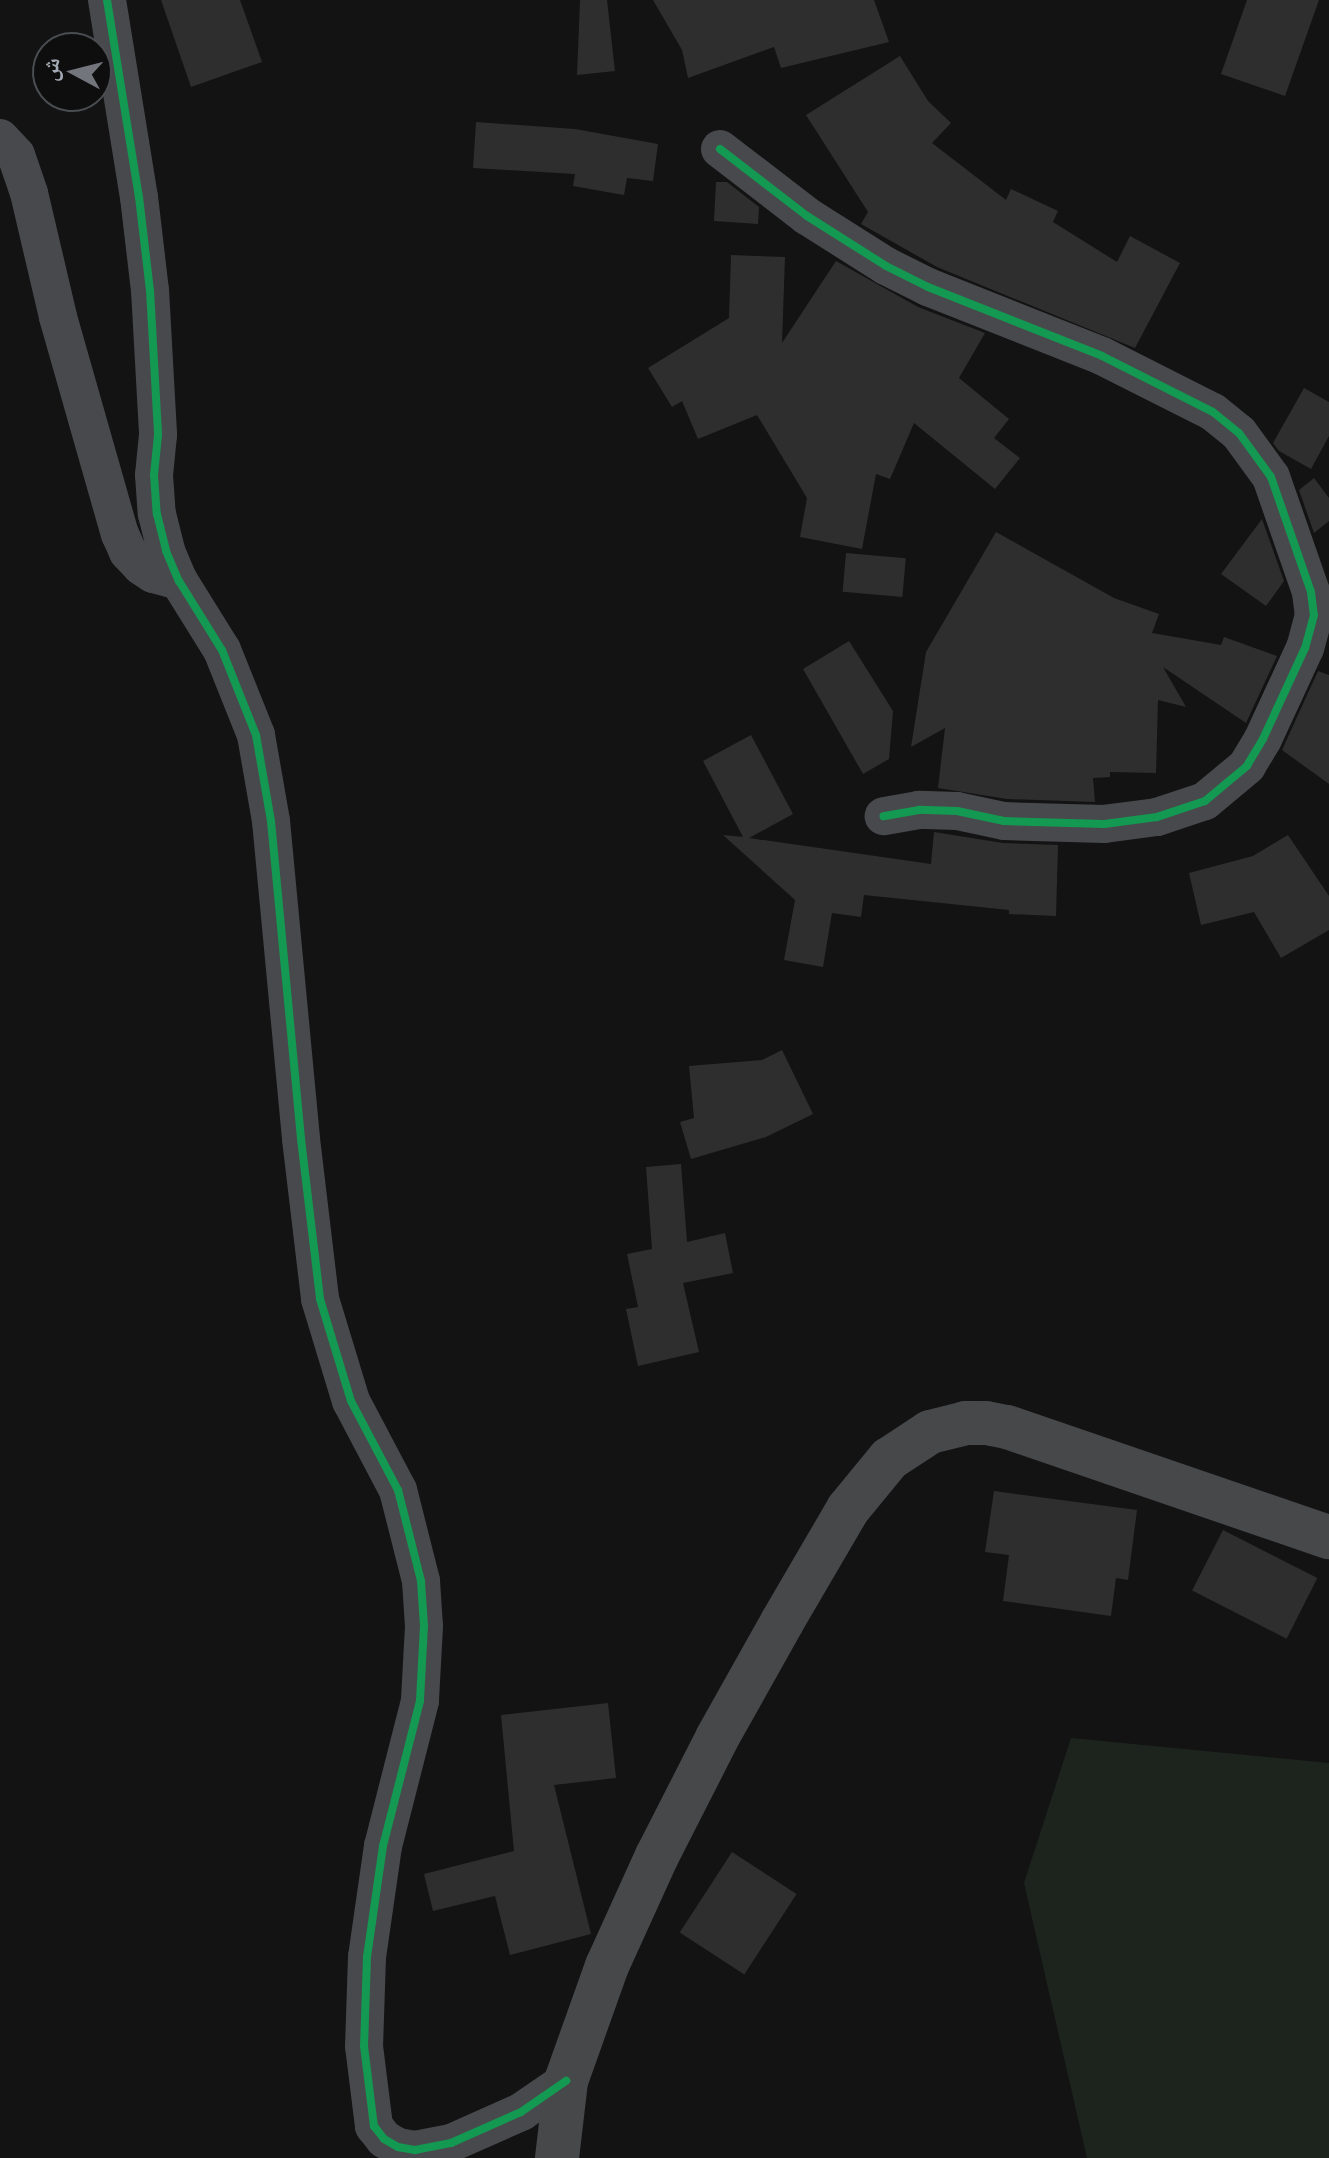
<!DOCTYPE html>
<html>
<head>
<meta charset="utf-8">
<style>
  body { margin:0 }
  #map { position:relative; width:1329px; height:2158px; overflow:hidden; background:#131314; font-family:Commissioner,"Noto Naskh Arabic",sans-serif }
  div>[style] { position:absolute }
  .green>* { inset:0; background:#1d241e }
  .building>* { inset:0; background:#2e2e2f; transform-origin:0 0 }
  .street>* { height:38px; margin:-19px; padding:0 19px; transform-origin:19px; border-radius:19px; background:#48494c }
  .secondary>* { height:44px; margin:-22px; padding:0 22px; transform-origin:22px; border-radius:22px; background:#47484a }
  .cycleway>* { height:8px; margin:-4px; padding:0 4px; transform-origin:4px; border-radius:4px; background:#139951 }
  span { translate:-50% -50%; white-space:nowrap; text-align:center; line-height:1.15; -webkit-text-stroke:8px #0e0e0f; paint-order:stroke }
  .north { position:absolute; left:32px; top:32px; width:80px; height:80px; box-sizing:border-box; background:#0e0e0f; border:2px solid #4a4d51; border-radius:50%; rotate:277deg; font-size:22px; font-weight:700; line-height:32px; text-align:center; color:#a5abb4 }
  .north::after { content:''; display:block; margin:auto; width:28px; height:36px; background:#72767c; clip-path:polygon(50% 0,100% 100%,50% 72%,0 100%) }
</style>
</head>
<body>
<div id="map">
  <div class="green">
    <div style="clip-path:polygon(1071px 1738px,1329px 1763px,1329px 2158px,1087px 2158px,1024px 1883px)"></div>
  </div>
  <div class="building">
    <div style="clip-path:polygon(161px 0,240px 0,262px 62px,191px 87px)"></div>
    <div style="clip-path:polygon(580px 0,607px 0,615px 71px,577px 75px)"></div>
    <div style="clip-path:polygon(653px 0,874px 0,889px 42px,781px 68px,774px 47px,688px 78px,682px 50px)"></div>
    <div style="clip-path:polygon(1247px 0,1319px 0,1285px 96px,1221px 74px)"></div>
    <div style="clip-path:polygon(900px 56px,928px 101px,951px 123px,932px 143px,1006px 200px,1011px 189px,1058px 211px,1053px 222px,1117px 262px,1130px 236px,1180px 263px,1135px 348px,937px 267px,861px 224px,868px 212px,806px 115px)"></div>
    <div style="clip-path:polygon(476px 122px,575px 129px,658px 144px,653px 181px,627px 178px,624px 195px,573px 186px,575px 174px,473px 168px)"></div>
    <div style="clip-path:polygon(716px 182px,727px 182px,759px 207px,758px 224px,714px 221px)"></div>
    <div style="clip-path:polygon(731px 255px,785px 257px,782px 343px,836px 261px,918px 307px,985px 333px,959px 378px,1009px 419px,994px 438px,1020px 458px,995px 489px,914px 423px,890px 479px,876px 474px,862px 549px,800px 537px,807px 498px,757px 415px,698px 439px,682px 401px,672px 407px,648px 368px,729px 318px)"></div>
    <div style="clip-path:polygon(1304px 388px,1329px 402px,1329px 436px,1311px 469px,1279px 451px,1273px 443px)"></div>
    <div style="clip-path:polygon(1314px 478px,1329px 498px,1329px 521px,1314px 533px,1299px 490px)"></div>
    <div style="clip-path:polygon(1262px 519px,1284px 581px,1266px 606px,1221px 574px)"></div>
    <div style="clip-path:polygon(996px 532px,1114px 598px,1159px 614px,1152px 633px,1221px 645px,1224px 637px,1277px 656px,1246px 723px,1163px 667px,1186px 707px,1158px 700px,1156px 773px,1110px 772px,1110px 777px,1093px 778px,1095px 802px,1007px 799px,938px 788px,945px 728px,911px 747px,926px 652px)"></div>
    <div style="left:846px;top:553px;width:60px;height:39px;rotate:5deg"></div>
    <div style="clip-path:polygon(849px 641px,893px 711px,889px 759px,863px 774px,803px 669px)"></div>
    <div style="clip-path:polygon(1318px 671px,1329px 675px,1329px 784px,1282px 750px)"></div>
    <div style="clip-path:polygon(751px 735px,793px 814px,749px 838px,931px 864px,934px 832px,1003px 843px,1058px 845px,1056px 916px,1009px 914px,1009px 910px,864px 895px,861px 917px,832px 913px,823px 967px,784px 960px,795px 900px,723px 835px,743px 837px,703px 761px)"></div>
    <div style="clip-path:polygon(1288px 835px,1329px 896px,1329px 930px,1281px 958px,1254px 912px,1201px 925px,1189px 873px,1253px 856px)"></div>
    <div style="clip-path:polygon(782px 1050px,813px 1114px,766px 1137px,691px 1159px,680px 1122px,694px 1118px,689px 1066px,762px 1060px)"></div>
    <div style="clip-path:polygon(681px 1164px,687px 1242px,725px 1233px,733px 1273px,683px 1283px,699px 1352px,638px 1366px,626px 1309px,638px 1307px,627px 1254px,652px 1249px,646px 1167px)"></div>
    <div style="clip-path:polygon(994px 1491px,1137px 1510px,1128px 1580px,1116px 1578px,1111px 1616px,1003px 1601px,1009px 1555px,985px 1552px)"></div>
    <div style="left:1223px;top:1530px;width:106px;height:68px;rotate:27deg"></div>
    <div style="clip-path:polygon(608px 1703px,616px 1778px,554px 1785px,591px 1934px,510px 1955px,495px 1896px,433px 1911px,424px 1874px,514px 1851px,501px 1715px)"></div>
    <div style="left:732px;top:1852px;width:77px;height:96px;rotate:33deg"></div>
  </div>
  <div class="street">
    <div style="left:107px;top:0;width:200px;rotate:80.8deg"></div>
    <div style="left:139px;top:197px;width:94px;rotate:83.3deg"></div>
    <div style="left:150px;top:290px;width:145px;rotate:86.8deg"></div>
    <div style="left:158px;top:435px;width:40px;rotate:95.7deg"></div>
    <div style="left:154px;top:475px;width:39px;rotate:86deg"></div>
    <div style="left:157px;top:514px;width:38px;rotate:76deg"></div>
    <div style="left:166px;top:551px;width:33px;rotate:67deg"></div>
    <div style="left:179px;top:581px;width:81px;rotate:58.1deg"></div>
    <div style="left:222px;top:650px;width:92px;rotate:68.2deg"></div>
    <div style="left:256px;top:735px;width:87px;rotate:80.1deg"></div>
    <div style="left:271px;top:821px;width:319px;rotate:84.6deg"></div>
    <div style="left:301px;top:1139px;width:161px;rotate:83.2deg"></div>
    <div style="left:320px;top:1299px;width:107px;rotate:73.1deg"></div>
    <div style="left:351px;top:1401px;width:101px;rotate:62.2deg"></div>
    <div style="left:398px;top:1490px;width:94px;rotate:75.8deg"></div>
    <div style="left:421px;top:1581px;width:45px;rotate:86.2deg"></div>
    <div style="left:424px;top:1626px;width:75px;rotate:93.1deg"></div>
    <div style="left:420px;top:1701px;width:150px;rotate:104.3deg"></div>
    <div style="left:383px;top:1846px;width:112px;rotate:98.2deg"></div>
    <div style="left:367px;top:1957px;width:89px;rotate:91.9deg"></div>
    <div style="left:364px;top:2046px;width:81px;rotate:82.9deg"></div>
    <div style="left:374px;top:2126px;width:16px;rotate:52deg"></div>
    <div style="left:384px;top:2139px;width:16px;rotate:30deg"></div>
    <div style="left:398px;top:2147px;width:17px;rotate:10deg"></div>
    <div style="left:415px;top:2150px;width:37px;rotate:-11deg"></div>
    <div style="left:451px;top:2143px;width:77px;rotate:-23.9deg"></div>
    <div style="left:521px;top:2112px;width:55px;rotate:-34.6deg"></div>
    <div style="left:0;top:138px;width:23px;rotate:47deg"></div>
    <div style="left:16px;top:155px;width:40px;rotate:71.1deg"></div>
    <div style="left:29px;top:193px;width:127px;rotate:76.8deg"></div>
    <div style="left:58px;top:317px;width:226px;rotate:74.1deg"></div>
    <div style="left:120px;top:534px;width:20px;rotate:66deg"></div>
    <div style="left:128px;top:552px;width:19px;rotate:47deg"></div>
    <div style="left:141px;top:566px;width:14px;rotate:34deg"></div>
    <div style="left:153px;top:574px;width:27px;rotate:15deg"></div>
    <div style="left:720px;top:149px;width:110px;rotate:37.6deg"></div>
    <div style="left:807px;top:216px;width:93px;rotate:32.3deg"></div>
    <div style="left:886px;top:266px;width:47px;rotate:26.6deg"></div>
    <div style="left:928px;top:287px;width:187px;rotate:21.6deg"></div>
    <div style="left:1102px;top:356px;width:124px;rotate:26.8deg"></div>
    <div style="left:1213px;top:412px;width:33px;rotate:39deg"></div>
    <div style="left:1239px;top:433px;width:54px;rotate:54deg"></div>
    <div style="left:1271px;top:477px;width:122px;rotate:70.8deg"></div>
    <div style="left:1311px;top:592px;width:23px;rotate:83deg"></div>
    <div style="left:1314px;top:615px;width:34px;rotate:105deg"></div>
    <div style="left:1305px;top:648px;width:100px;rotate:114.8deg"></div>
    <div style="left:1263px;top:739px;width:31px;rotate:121deg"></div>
    <div style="left:1247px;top:766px;width:55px;rotate:140.2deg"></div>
    <div style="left:1205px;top:801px;width:51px;rotate:161.6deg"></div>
    <div style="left:1157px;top:817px;width:53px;rotate:172.5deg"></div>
    <div style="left:1104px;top:824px;width:100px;rotate:-178.3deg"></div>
    <div style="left:1004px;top:821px;width:48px;rotate:-168deg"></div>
    <div style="left:957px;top:811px;width:38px;rotate:-178deg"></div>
    <div style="left:919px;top:810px;width:36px;rotate:170deg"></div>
  </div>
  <div class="secondary">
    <div style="left:557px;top:2158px;width:78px;rotate:-83.3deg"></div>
    <div style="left:566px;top:2081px;width:122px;rotate:-70.4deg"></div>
    <div style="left:607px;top:1966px;width:121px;rotate:-65.6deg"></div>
    <div style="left:657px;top:1856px;width:132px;rotate:-63deg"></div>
    <div style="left:717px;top:1738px;width:133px;rotate:-60.7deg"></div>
    <div style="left:782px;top:1622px;width:131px;rotate:-59.7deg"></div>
    <div style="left:848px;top:1509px;width:65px;rotate:-50.6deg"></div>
    <div style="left:889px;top:1459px;width:49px;rotate:-33.4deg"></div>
    <div style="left:930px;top:1432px;width:36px;rotate:-14deg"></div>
    <div style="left:965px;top:1423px;width:21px"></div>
    <div style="left:986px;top:1423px;width:21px;rotate:11deg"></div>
    <div style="left:1007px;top:1427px;width:340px;rotate:18.9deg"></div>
  </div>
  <div class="cycleway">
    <div style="left:107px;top:0;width:200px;rotate:80.8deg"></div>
    <div style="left:139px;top:197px;width:94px;rotate:83.3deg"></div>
    <div style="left:150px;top:290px;width:145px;rotate:86.8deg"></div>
    <div style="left:158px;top:435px;width:40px;rotate:95.7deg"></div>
    <div style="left:154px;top:475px;width:39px;rotate:86deg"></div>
    <div style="left:157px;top:514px;width:38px;rotate:76deg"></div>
    <div style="left:166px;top:551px;width:33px;rotate:67deg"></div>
    <div style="left:179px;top:581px;width:81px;rotate:58.1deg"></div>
    <div style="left:222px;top:650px;width:92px;rotate:68.2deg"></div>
    <div style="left:256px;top:735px;width:87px;rotate:80.1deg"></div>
    <div style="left:271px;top:821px;width:319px;rotate:84.6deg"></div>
    <div style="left:301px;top:1139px;width:161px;rotate:83.2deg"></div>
    <div style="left:320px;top:1299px;width:107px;rotate:73.1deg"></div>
    <div style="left:351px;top:1401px;width:101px;rotate:62.2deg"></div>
    <div style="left:398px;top:1490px;width:94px;rotate:75.8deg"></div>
    <div style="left:421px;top:1581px;width:45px;rotate:86.2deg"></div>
    <div style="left:424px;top:1626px;width:75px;rotate:93.1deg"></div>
    <div style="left:420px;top:1701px;width:150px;rotate:104.3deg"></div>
    <div style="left:383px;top:1846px;width:112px;rotate:98.2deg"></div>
    <div style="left:367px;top:1957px;width:89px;rotate:91.9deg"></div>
    <div style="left:364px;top:2046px;width:81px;rotate:82.9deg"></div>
    <div style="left:374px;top:2126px;width:16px;rotate:52deg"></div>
    <div style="left:384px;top:2139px;width:16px;rotate:30deg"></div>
    <div style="left:398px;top:2147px;width:17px;rotate:10deg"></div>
    <div style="left:415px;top:2150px;width:37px;rotate:-11deg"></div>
    <div style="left:451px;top:2143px;width:77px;rotate:-23.9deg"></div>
    <div style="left:521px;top:2112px;width:55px;rotate:-34.6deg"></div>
    <div style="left:720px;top:149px;width:110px;rotate:37.6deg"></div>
    <div style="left:807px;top:216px;width:93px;rotate:32.3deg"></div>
    <div style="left:886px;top:266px;width:47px;rotate:26.6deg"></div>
    <div style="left:928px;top:287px;width:187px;rotate:21.6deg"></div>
    <div style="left:1102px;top:356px;width:124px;rotate:26.8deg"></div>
    <div style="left:1213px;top:412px;width:33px;rotate:39deg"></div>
    <div style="left:1239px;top:433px;width:54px;rotate:54deg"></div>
    <div style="left:1271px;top:477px;width:122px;rotate:70.8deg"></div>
    <div style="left:1311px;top:592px;width:23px;rotate:83deg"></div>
    <div style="left:1314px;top:615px;width:34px;rotate:105deg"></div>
    <div style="left:1305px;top:648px;width:100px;rotate:114.8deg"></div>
    <div style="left:1263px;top:739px;width:31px;rotate:121deg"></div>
    <div style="left:1247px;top:766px;width:55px;rotate:140.2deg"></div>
    <div style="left:1205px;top:801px;width:51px;rotate:161.6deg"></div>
    <div style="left:1157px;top:817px;width:53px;rotate:172.5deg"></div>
    <div style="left:1104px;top:824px;width:100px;rotate:-178.3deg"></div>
    <div style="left:1004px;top:821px;width:48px;rotate:-168deg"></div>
    <div style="left:957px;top:811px;width:38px;rotate:-178deg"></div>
    <div style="left:919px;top:810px;width:36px;rotate:170deg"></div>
  </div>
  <div class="north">ش</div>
</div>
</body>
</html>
